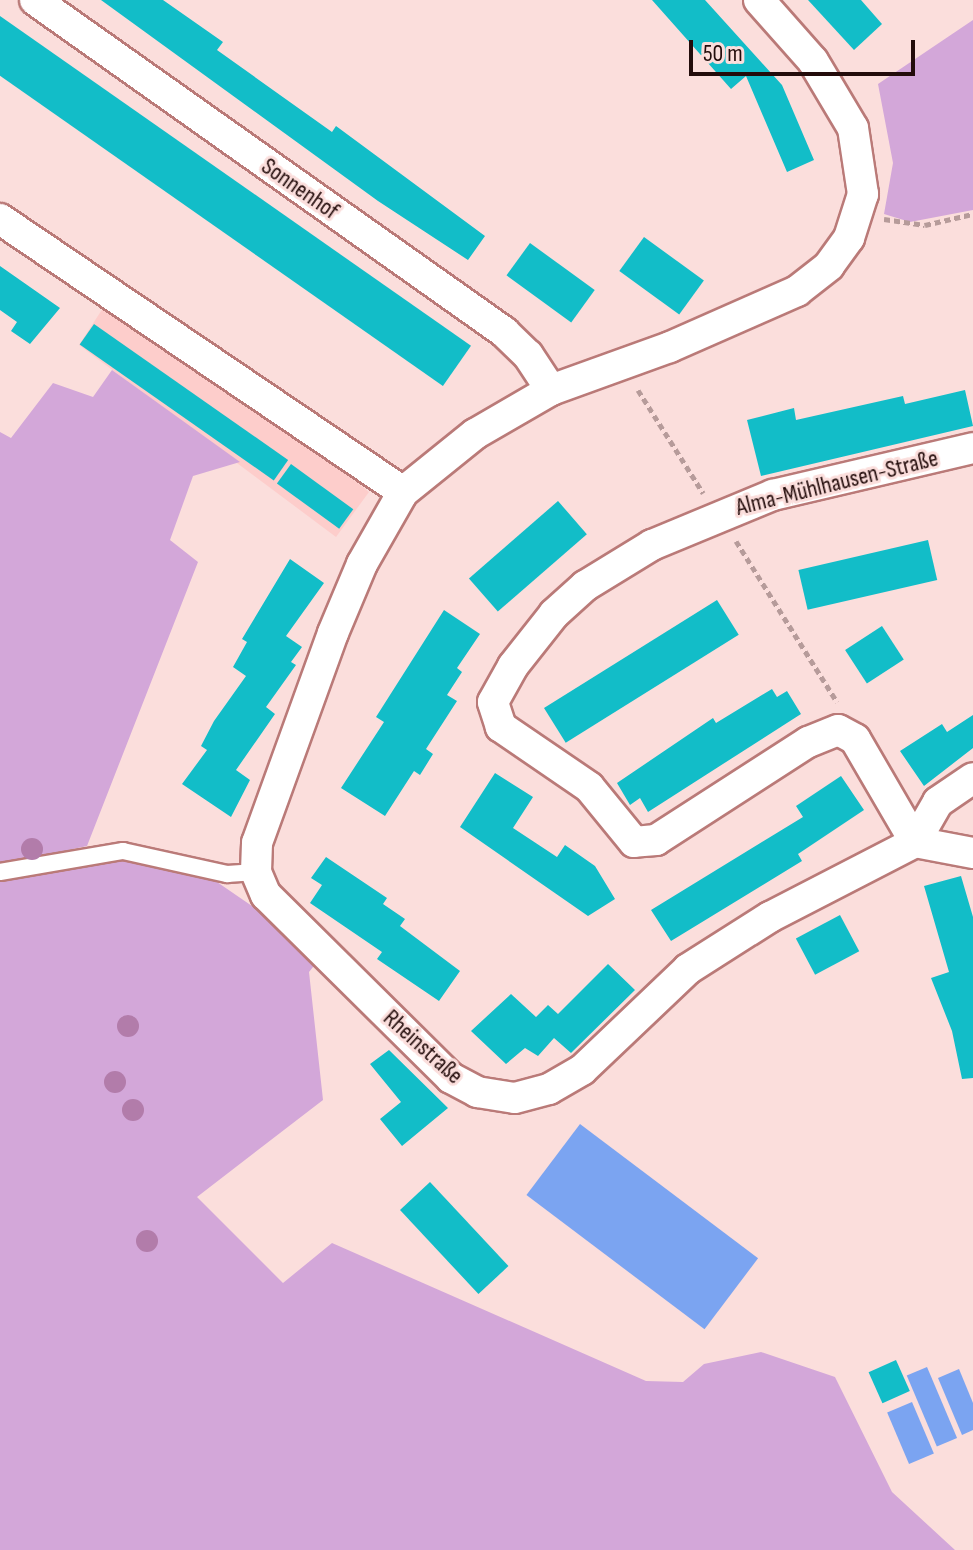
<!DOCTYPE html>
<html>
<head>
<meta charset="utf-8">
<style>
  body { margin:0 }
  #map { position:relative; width:973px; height:1550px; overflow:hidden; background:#fbdedc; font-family:"Sofia Sans Condensed",sans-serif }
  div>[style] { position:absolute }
  .built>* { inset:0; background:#fdcdcb }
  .green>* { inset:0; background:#d3a7d9 }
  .water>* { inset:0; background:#7ba4f1; transform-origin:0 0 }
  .building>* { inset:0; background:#12bdc8; transform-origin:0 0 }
  .path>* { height:5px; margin-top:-2.5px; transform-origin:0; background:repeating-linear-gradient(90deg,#b69b9a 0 6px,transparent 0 10px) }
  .roads { filter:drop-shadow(2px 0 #ba7a78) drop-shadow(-2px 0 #ba7a78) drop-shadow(0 2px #ba7a78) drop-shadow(0 -2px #ba7a78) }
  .service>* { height:16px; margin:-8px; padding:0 8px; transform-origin:8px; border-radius:8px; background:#fff }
  .minor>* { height:30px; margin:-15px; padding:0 15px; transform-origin:15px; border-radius:15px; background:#fff }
  .trees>* { width:22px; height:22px; margin:-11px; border-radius:50%; background:#b27caa }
  span { translate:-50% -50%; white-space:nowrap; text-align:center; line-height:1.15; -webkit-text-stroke:6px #fbdedc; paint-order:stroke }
  .street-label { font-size:24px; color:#230c0b }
  .scale { position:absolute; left:689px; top:40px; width:226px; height:36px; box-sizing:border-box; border:4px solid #230c0b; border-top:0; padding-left:10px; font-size:24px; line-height:28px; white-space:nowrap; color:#230c0b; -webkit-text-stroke:6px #fbdedc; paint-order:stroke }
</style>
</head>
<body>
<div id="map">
  <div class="built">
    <div style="clip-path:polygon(105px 305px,304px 440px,369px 492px,336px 537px,79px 345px)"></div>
  </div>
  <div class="green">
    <div style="clip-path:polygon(973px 20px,973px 210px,910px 222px,884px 214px,893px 163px,878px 84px)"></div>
    <div style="clip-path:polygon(112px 370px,240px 462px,193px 476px,170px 540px,198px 562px,87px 846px,0 865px,0 432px,11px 438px,53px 383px,93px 397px)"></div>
    <div style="clip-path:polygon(119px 859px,153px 861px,217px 882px,281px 926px,317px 962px,309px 972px,323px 1100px,197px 1197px,283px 1283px,332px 1243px,646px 1381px,683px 1382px,704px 1364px,761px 1352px,835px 1377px,892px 1492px,955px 1550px,0 1550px,0 881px)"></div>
  </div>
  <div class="water">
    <div style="left:580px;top:1124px;width:223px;height:89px;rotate:37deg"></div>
    <div style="left:927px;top:1367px;width:77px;height:22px;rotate:67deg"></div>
    <div style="clip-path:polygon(959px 1369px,973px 1403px,973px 1430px,962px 1435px,938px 1378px)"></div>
    <div style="left:912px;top:1402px;width:56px;height:27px;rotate:67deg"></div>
  </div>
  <div class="building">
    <div style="clip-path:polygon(101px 0,163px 0,223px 42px,217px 50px,332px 132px,336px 126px,485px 236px,468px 260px,378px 201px)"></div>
    <div style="clip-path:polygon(652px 0,705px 0,782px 85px,814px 160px,787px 172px,746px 76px,731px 89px)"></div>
    <div style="clip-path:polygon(808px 0,861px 0,882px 24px,854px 50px)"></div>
    <div style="left:0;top:16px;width:575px;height:49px;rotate:35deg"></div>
    <div style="left:644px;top:237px;width:74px;height:42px;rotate:36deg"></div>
    <div style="left:530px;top:243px;width:80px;height:40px;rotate:36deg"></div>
    <div style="clip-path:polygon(0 266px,60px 308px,30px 344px,11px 331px,17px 322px,0 310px)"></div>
    <div style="left:94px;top:324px;width:237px;height:25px;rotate:35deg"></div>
    <div style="clip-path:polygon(965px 390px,973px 426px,761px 476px,747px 420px,794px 408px,796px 420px,903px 396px,905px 404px)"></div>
    <div style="left:291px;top:464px;width:77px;height:24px;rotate:36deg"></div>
    <div style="left:558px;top:501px;width:44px;height:118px;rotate:49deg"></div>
    <div style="left:928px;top:540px;width:41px;height:133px;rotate:77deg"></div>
    <div style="clip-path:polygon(290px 559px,324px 583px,286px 636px,302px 647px,291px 662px,296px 665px,266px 707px,275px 714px,236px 770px,250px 780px,231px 817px,182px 784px,207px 750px,201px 746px,214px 721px,246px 676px,233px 667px,247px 642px,242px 639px)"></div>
    <div style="left:717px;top:600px;width:41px;height:204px;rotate:58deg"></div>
    <div style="clip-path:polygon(444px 610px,480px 634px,457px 668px,462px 672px,447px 695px,457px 701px,426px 749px,433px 754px,420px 775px,414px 771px,385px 816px,341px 788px,384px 722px,376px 717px)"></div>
    <div style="left:882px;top:626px;width:40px;height:44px;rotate:57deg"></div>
    <div style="clip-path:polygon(772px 689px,777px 697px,787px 691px,801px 714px,648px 812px,640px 798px,630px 805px,617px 783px,713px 718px,716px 723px)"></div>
    <div style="clip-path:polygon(973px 715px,973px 748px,924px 786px,900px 751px,942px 724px,947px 732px)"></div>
    <div style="clip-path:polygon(495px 773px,533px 797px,513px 828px,557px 857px,565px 845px,595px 866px,615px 899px,588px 916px,460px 827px)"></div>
    <div style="clip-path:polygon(841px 776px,864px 810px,798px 854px,802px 861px,671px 941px,651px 910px,803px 817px,796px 806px)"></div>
    <div style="clip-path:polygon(326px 857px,387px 898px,383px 904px,405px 919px,400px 926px,460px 971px,439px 1001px,377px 959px,382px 952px,310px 903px,322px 885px,311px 878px)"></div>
    <div style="clip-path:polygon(961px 876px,973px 917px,973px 1078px,962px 1079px,952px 1031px,931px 978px,949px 972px,924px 886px)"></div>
    <div style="left:840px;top:915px;width:41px;height:50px;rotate:62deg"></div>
    <div style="clip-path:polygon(608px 964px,635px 990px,571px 1053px,554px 1038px,538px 1056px,525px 1048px,506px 1064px,471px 1031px,511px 994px,536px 1017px,548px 1005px,558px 1014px)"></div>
    <div style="clip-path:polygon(389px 1050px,448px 1108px,402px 1146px,380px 1119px,401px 1102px,370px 1064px)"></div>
    <div style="left:430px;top:1182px;width:115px;height:41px;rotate:47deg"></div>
    <div style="left:896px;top:1360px;width:34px;height:30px;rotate:66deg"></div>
  </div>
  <div class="path">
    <div style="left:884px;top:219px;width:41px;rotate:8.3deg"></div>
    <div style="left:925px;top:225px;width:49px;rotate:-12.9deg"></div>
    <div style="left:638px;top:390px;width:122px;rotate:57.7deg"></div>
    <div style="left:736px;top:541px;width:190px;rotate:57.9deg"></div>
  </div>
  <div class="roads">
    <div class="service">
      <div style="left:0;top:872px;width:125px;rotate:-9.7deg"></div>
      <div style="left:123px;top:851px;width:107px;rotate:12.5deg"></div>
      <div style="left:227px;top:874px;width:29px;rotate:-4deg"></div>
    </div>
    <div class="minor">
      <div style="left:35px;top:0;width:575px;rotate:35.29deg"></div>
      <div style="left:504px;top:332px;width:33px;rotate:44deg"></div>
      <div style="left:528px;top:355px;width:42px;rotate:56.7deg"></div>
      <div style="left:759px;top:0;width:81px;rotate:48.5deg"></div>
      <div style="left:813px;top:61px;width:78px;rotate:59.2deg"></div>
      <div style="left:853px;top:128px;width:67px;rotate:81.4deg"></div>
      <div style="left:863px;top:194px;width:46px;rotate:107.7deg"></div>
      <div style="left:849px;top:238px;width:34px;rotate:126deg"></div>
      <div style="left:829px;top:266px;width:41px;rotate:142deg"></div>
      <div style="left:797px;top:291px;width:139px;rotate:156.2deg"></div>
      <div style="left:670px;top:347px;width:127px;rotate:160.1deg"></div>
      <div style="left:551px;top:390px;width:88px;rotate:149.9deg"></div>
      <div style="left:475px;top:434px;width:92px;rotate:141.1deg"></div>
      <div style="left:403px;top:492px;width:83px;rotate:119.7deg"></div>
      <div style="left:362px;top:564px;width:75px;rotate:112.8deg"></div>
      <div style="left:333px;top:633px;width:223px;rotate:109.9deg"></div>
      <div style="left:257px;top:843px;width:29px;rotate:92deg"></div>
      <div style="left:256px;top:872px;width:25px;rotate:67deg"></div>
      <div style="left:266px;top:895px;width:260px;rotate:44.7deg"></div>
      <div style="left:451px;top:1078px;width:30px;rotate:28deg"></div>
      <div style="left:477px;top:1092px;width:38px;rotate:9deg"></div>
      <div style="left:515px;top:1098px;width:35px;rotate:-15deg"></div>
      <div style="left:549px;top:1089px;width:38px;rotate:-30deg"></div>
      <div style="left:582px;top:1070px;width:146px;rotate:-43.6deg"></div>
      <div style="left:688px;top:969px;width:97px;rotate:-32.4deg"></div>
      <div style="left:770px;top:917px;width:163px;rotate:-27.3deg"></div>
      <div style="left:915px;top:842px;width:59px;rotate:10.7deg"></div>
      <div style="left:0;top:219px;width:487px;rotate:34.1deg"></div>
      <div style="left:915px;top:842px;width:119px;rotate:-120.2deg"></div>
      <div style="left:855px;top:739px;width:19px;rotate:-152deg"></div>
      <div style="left:838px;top:730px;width:32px;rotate:158deg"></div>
      <div style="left:808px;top:742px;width:181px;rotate:147.2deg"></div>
      <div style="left:656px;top:840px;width:22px;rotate:175deg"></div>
      <div style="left:634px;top:842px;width:71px;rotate:-129.3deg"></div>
      <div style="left:589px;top:787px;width:107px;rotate:-145.7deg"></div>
      <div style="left:501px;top:727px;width:26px;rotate:-108deg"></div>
      <div style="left:493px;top:702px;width:41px;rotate:-60.9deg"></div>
      <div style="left:513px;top:666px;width:66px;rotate:-51.7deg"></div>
      <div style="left:554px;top:614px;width:42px;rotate:-42.1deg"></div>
      <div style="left:585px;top:586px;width:79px;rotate:-31.5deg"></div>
      <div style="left:652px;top:545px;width:131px;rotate:-22.5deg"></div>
      <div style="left:773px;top:495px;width:205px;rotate:-13.2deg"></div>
      <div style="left:915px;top:842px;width:46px;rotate:-60.1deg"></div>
      <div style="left:938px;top:802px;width:42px;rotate:-34.4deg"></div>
    </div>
  </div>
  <div class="trees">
    <div style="left:32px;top:849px"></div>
    <div style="left:128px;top:1026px"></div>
    <div style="left:115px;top:1082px"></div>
    <div style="left:133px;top:1110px"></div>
    <div style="left:147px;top:1241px"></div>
  </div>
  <div class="street-label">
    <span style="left:300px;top:189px;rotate:35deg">Sonnenhof</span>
    <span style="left:837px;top:483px;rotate:-14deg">Alma-Mühlhausen-Straße</span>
    <span style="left:423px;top:1047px;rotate:42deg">Rheinstraße</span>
  </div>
  <div class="scale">50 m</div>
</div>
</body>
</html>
